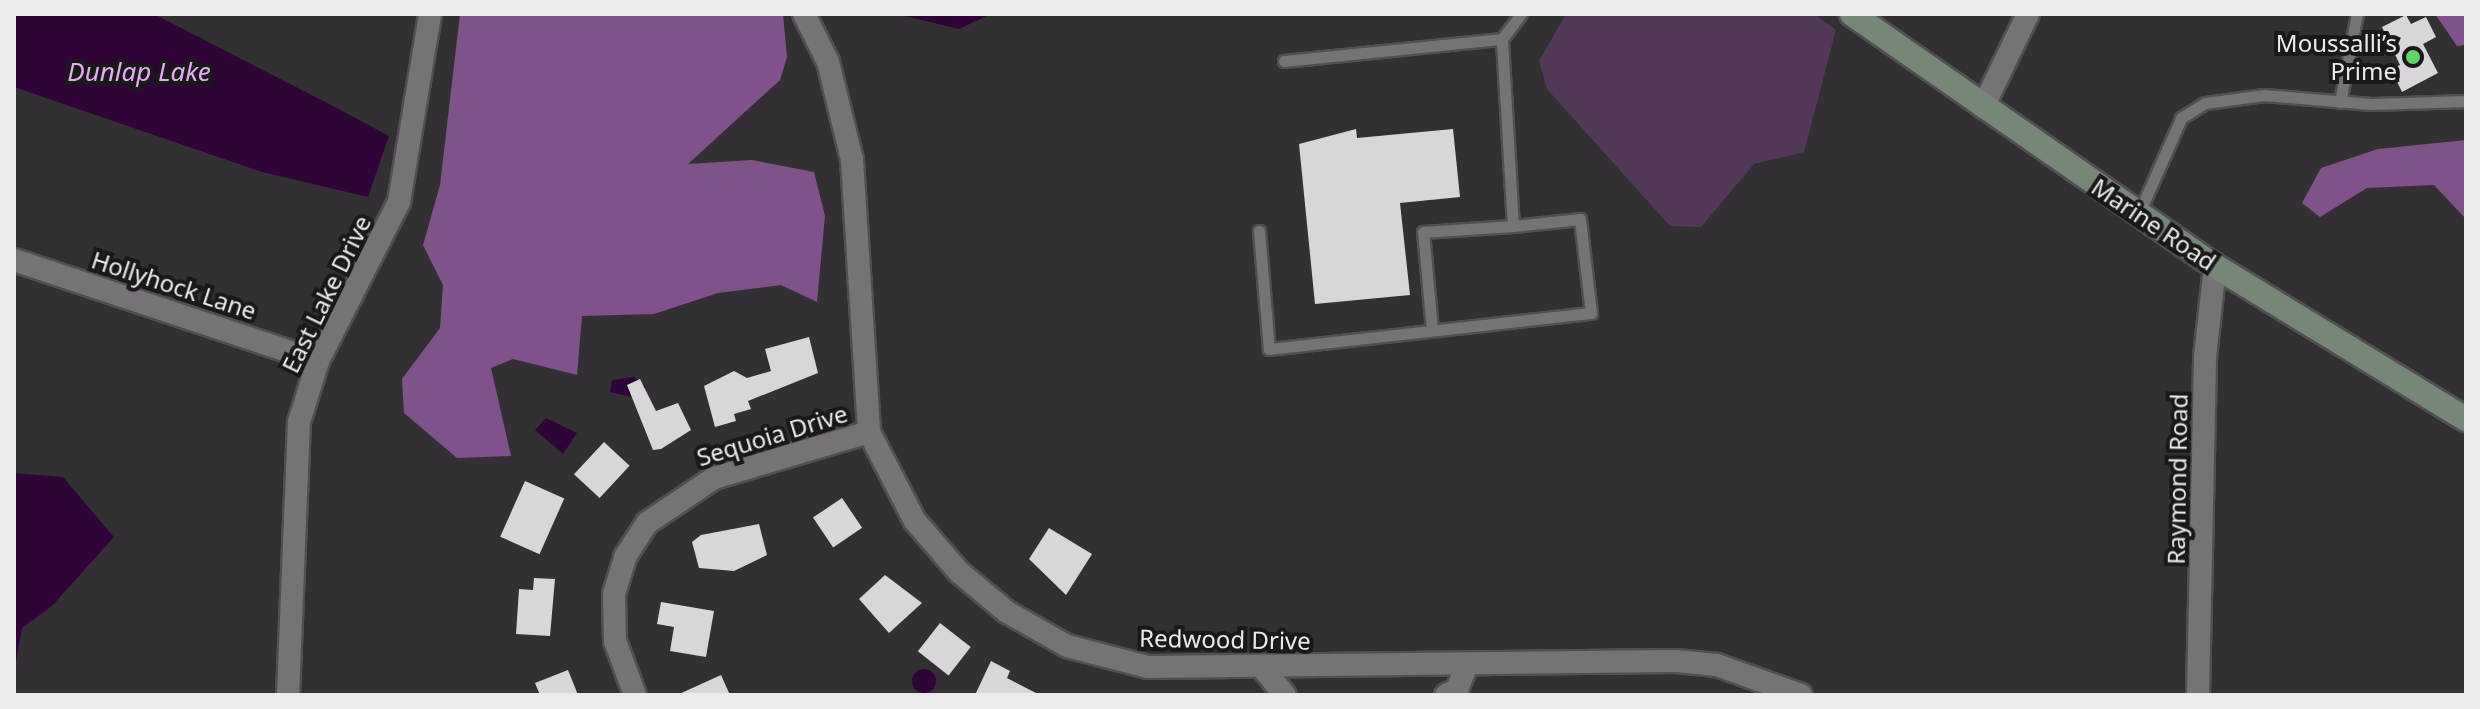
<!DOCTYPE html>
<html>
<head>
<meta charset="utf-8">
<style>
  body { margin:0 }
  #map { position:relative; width:2480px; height:709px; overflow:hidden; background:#333034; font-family:"Noto Sans",sans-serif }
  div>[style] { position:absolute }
  .green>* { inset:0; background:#513857 }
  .forest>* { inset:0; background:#7f538a }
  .water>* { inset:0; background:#2f0538 }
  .round { border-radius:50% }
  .building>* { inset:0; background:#d9d5da; transform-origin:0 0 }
  .path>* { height:3px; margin-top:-1.5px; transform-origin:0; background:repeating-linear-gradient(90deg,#747175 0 8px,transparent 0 12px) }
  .roads { filter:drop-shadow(2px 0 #514f52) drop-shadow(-2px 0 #514f52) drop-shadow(0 2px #514f52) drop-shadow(0 -2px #514f52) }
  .lane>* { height:11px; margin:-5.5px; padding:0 5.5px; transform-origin:5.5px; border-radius:5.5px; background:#767277 }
  .street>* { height:22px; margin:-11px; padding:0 11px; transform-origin:11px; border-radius:11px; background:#767277 }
  .secondary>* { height:24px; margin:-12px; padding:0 12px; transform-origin:12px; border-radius:12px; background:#768677 }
  .dots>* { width:22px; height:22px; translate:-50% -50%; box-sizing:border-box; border:4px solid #1a191a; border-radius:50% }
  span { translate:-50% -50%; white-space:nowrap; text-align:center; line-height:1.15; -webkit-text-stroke:8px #1a191a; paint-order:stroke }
  .poi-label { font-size:24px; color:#eceaed }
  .right { translate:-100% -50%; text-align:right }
  .street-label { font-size:24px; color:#eceaed }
  .water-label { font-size:26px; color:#e9a9f9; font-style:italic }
  .frame { position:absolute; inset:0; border:16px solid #eceaed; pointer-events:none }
</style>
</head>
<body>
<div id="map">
  <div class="green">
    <div style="clip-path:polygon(1566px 14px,1814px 14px,1836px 30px,1804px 152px,1754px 164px,1701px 227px,1670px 226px,1547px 89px,1539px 61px)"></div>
  </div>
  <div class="forest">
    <div style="clip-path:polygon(460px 14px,783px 14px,787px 57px,780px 80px,688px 164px,752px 160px,814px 172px,825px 216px,817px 302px,781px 285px,718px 293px,654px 314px,582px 316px,577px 375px,513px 359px,491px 368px,511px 456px,457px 458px,404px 413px,402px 379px,440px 328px,443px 285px,423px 245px,440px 185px)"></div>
    <div style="clip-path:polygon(2435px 14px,2466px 14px,2466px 45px,2457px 46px)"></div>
    <div style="clip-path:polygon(2466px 140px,2466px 219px,2434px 185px,2367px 188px,2320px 217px,2302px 203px,2321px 168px,2378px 149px)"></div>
  </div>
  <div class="water">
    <div style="clip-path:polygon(14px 14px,154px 14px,335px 107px,389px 136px,368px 197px,262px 172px,14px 87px)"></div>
    <div style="clip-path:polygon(896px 14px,991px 14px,959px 29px)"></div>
    <div style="clip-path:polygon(634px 377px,646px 387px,636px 398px,610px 392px,612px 380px)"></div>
    <div style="clip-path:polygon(546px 418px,577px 433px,563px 454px,535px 430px)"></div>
    <div style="clip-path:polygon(14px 473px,63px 477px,114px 537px,52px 606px,22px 628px,14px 672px)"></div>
    <div class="round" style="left:912px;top:669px;width:24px;height:24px"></div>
  </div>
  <div class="building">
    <div style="clip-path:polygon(2406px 15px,2411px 24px,2426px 17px,2436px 37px,2423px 44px,2438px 73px,2402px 92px,2391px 69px,2400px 65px,2382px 27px)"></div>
    <div style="clip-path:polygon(1356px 129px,1357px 138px,1453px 129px,1460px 197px,1400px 203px,1410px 295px,1315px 304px,1299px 144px)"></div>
    <div style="clip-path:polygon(809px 337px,818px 373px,748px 401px,751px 409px,734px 414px,736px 421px,715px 427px,704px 386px,734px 371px,747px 378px,771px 371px,765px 349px)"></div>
    <div style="clip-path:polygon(640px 379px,656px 411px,678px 403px,691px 430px,661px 449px,653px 450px,627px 385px)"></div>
    <div style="left:604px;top:442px;width:35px;height:44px;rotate:43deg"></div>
    <div style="left:525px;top:481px;width:43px;height:61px;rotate:24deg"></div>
    <div style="left:842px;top:498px;width:36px;height:35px;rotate:56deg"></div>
    <div style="clip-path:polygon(759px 524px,767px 555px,734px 571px,699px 568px,692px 542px,701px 535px)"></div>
    <div style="clip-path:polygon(1049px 528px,1092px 554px,1066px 595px,1029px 559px)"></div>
    <div style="clip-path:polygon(885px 575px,922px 603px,889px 633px,859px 599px)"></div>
    <div style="clip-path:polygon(534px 578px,555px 579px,550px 636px,516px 634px,519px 589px,533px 590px)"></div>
    <div style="clip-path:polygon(661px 602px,714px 611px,706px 657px,670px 651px,674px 627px,657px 624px)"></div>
    <div style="left:940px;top:623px;width:39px;height:36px;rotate:38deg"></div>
    <div style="clip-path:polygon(991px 661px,1010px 671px,1007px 678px,1040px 695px,975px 695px)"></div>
    <div style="clip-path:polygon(568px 670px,578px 695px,540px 695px,535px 683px)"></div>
    <div style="clip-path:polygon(721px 675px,730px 695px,677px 695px)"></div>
  </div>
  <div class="path">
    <div style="left:2365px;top:48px;width:28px;rotate:2deg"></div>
  </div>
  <div class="roads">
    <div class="lane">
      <div style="left:1284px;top:61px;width:219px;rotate:-5.8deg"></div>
      <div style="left:1502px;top:39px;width:31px;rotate:-53deg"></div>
      <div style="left:2340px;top:102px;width:90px;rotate:-79.1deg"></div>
      <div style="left:2139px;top:213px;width:104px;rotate:-66.1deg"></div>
      <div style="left:2181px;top:118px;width:28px;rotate:-32deg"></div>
      <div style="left:2205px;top:103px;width:60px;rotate:-7.7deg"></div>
      <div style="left:2264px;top:95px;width:108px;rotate:4.8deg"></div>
      <div style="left:2372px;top:104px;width:94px;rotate:-1.8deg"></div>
      <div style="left:1259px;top:231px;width:118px;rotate:85.2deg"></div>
      <div style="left:1269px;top:349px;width:324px;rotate:-6.4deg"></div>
      <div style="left:1591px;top:313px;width:95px;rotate:-96.7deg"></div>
      <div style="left:1580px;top:219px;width:67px;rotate:174deg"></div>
      <div style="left:1513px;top:226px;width:187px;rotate:-93.4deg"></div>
      <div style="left:1432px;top:330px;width:98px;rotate:-95.2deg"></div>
      <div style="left:1423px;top:232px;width:90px;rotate:-3.8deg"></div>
    </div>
    <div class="street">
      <div style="left:804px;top:14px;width:54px;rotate:63.4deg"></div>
      <div style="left:828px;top:62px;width:101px;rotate:76.2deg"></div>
      <div style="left:852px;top:160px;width:273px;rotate:86.4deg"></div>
      <div style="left:869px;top:432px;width:100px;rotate:62.7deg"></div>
      <div style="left:915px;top:521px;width:67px;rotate:49.2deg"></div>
      <div style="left:959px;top:572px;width:62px;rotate:39.8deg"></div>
      <div style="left:1007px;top:612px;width:69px;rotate:29.5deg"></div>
      <div style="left:1067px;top:646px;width:84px;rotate:14.5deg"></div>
      <div style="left:1148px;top:667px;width:528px;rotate:-0.65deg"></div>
      <div style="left:1676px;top:661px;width:41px;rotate:5.6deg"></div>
      <div style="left:1717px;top:665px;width:89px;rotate:19.7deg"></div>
      <div style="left:1983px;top:107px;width:103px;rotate:-64.2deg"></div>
      <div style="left:14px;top:260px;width:320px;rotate:18.4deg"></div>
      <div style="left:1262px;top:667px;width:36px;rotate:51deg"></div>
      <div style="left:288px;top:695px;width:273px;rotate:-87.7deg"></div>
      <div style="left:299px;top:422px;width:64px;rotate:-72.7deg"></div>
      <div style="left:318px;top:361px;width:178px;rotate:-63deg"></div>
      <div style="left:399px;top:202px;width:191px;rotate:-80.6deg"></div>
      <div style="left:635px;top:695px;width:58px;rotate:-110.3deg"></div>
      <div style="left:615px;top:641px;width:47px;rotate:-91.2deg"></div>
      <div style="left:614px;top:594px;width:39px;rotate:-73deg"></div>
      <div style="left:625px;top:557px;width:40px;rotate:-57.1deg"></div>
      <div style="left:647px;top:523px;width:81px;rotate:-33.9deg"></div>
      <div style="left:714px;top:478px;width:162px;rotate:-16.5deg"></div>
      <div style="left:1446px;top:695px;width:12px;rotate:-24deg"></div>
      <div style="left:1457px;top:690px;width:28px;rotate:-69deg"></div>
      <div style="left:2198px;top:695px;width:338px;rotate:-88.8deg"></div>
      <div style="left:2205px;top:357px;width:92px;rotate:-83.7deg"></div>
    </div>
    <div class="secondary">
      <div style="left:1852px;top:14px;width:442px;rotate:34.8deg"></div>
      <div style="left:2215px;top:266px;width:294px;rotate:31.4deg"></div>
    </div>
  </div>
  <div class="dots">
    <div style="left:2413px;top:57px;background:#60d56a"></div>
  </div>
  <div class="poi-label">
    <span class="right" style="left:2397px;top:57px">Moussalli’s<br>Prime</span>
  </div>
  <div class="street-label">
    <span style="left:2154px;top:224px;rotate:34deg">Marine Road</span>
    <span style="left:174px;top:285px;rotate:18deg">Hollyhock Lane</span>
    <span style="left:326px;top:294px;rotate:-64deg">East Lake Drive</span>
    <span style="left:772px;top:435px;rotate:-17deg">Sequoia Drive</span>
    <span style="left:2177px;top:479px;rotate:-89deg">Raymond Road</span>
    <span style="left:1225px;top:639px;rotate:1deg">Redwood Drive</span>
  </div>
  <div class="water-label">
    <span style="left:139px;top:72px">Dunlap Lake</span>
  </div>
  <div class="frame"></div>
</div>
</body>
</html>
